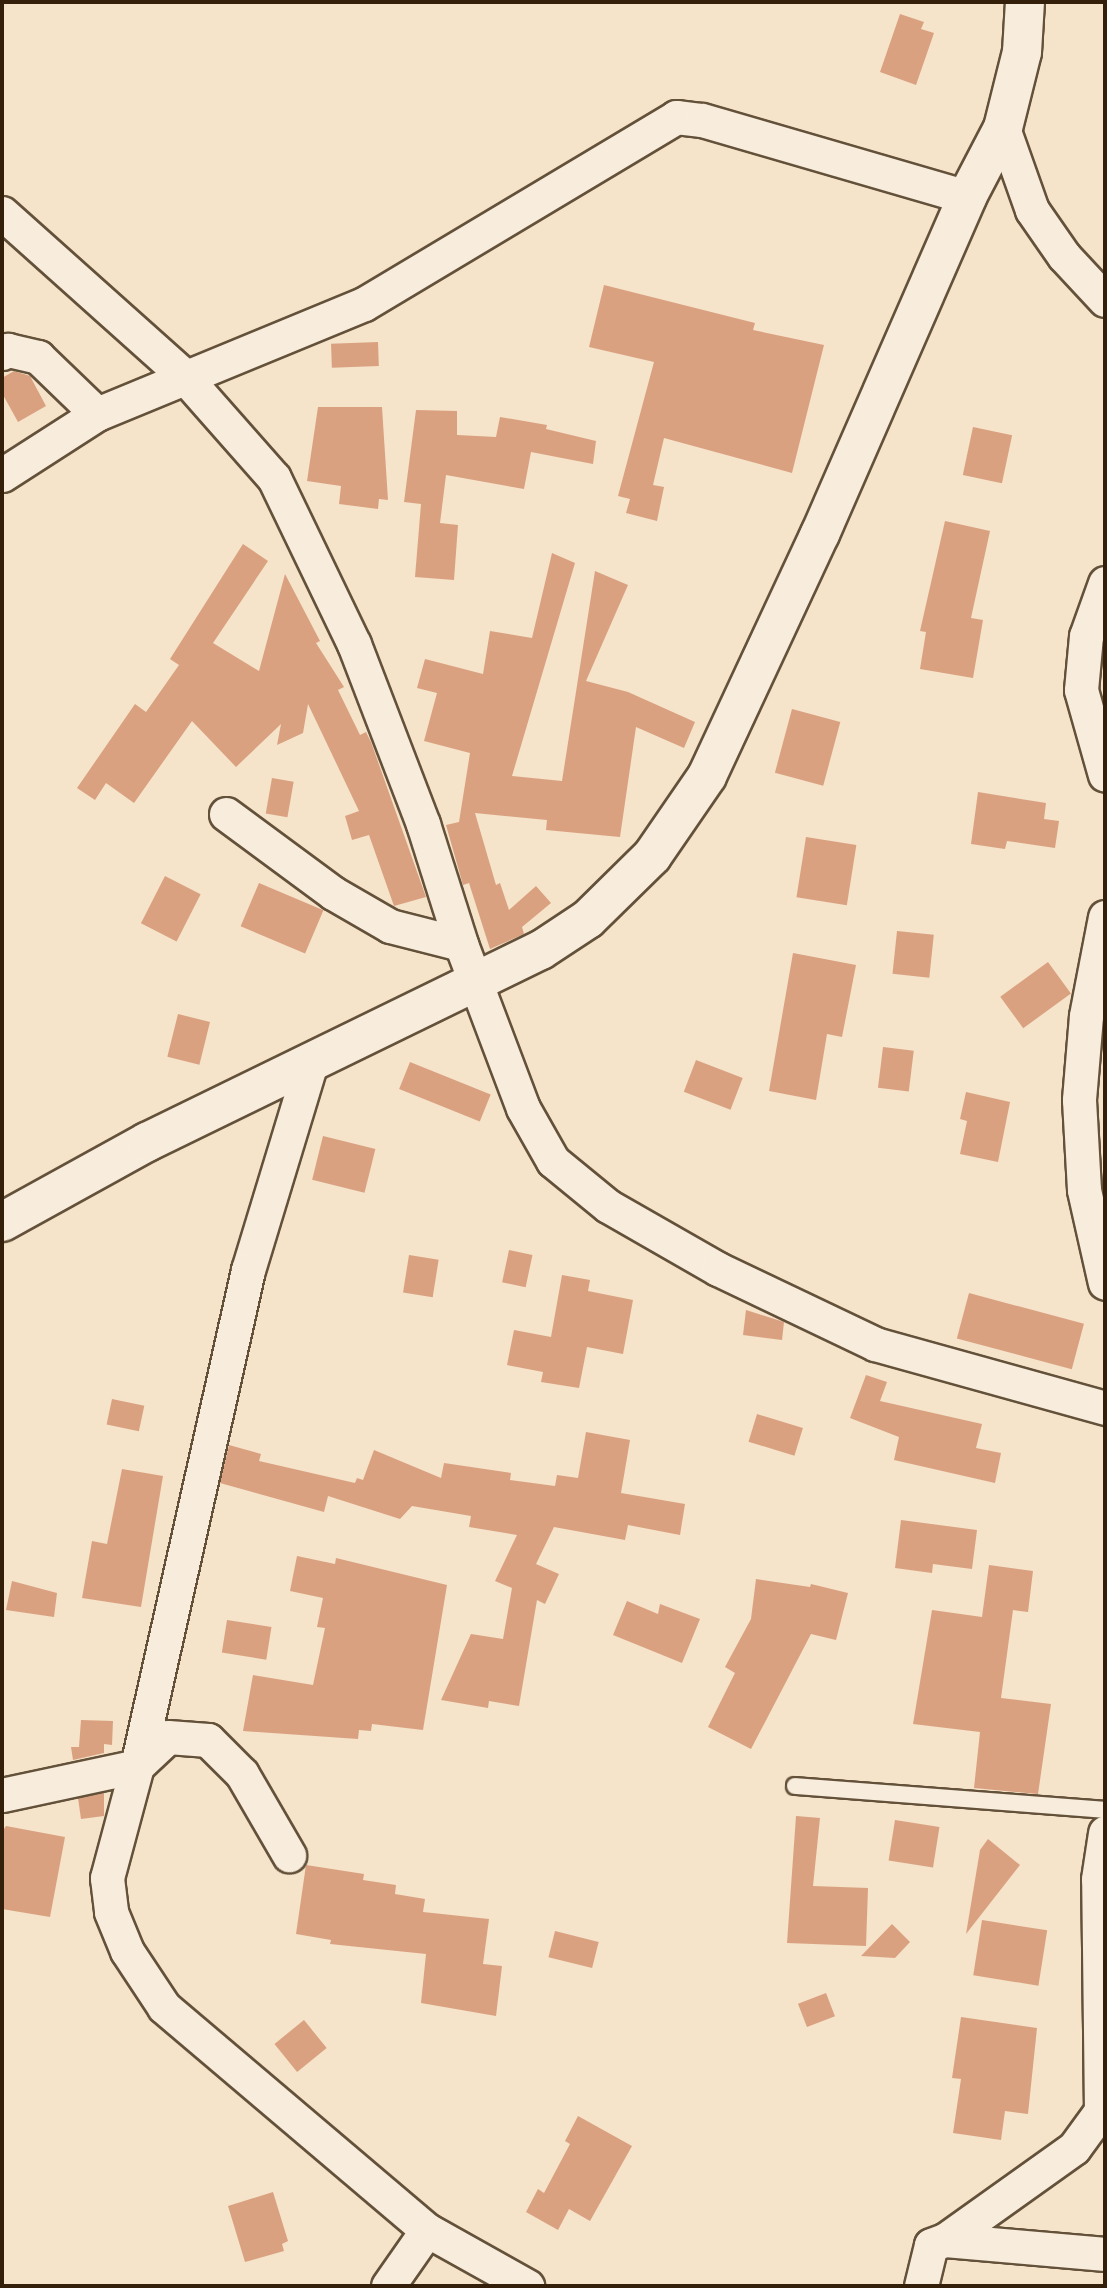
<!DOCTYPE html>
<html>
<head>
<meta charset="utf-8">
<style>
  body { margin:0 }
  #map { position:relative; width:1107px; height:2288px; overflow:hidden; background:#f5e3ca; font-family:"IM FELL Great Primer",serif }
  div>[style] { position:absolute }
  .building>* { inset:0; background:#daa180; transform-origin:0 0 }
  .roads { filter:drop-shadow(2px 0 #64513a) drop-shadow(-2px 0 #64513a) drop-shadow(0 2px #64513a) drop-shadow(0 -2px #64513a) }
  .lane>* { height:16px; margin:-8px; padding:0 8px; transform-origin:8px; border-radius:8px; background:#f8eddd }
  .street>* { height:33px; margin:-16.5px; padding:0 16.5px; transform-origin:16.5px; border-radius:16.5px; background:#f8eddd }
  .secondary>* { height:38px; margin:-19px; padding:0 19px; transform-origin:19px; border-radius:19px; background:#f8eddd }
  span { translate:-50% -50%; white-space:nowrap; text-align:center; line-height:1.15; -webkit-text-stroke:5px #f8eddd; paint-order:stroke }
  .frame { position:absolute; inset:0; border:4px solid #34200a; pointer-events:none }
</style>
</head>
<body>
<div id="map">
  <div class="building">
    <div style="clip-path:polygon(900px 14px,924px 22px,921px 29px,934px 33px,916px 85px,880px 72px)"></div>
    <div style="clip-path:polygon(604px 285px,755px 323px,753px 330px,824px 345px,792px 473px,664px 438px,653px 485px,664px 487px,657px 521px,626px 513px,630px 499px,618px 496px,654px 362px,589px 347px)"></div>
    <div style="left:378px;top:342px;width:24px;height:47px;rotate:88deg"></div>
    <div style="clip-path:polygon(14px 371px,30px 376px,46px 406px,18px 422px,2px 393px,2px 378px)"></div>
    <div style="clip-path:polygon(318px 407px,382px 407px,388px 500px,379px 499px,378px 509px,339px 504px,341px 486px,307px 481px)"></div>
    <div style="clip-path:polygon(416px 410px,457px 411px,457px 435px,496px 437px,500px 417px,547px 425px,546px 429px,596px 441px,593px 464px,531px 452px,524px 489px,446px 475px,440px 523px,458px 525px,454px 580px,415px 577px,421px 504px,404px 502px)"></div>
    <div style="left:973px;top:427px;width:40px;height:49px;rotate:12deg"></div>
    <div style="clip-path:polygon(945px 521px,990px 531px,971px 618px,983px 620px,973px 678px,920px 669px,926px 632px,920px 631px)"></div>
    <div style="clip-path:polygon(243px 544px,268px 561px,213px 643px,259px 671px,285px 574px,320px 641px,316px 643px,344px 687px,338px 690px,360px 735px,366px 732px,371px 742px,426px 897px,394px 906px,369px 835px,352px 840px,345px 816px,359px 811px,308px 704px,303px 733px,277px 745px,281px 724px,236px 767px,192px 721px,134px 803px,106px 783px,95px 800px,77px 788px,135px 704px,146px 712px,179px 665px,170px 659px)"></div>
    <div style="clip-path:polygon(552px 553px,575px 563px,512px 776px,562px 781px,595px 571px,628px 585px,586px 681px,628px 692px,695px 722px,684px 748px,636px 727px,620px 837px,546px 830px,547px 820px,475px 813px,496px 885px,500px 883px,509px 910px,536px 886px,551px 903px,522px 927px,524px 934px,490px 949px,469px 883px,463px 885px,446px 825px,459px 822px,470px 753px,424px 741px,437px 693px,417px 688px,425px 659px,483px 674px,490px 631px,532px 638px)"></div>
    <div style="left:792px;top:709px;width:50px;height:66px;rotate:15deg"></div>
    <div style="left:272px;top:778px;width:22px;height:36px;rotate:10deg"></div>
    <div style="clip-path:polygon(978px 792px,1046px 803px,1044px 819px,1059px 821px,1055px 848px,1007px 841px,1005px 849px,971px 844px)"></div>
    <div style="left:806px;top:837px;width:51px;height:61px;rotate:9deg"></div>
    <div style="left:165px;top:876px;width:40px;height:53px;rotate:27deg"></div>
    <div style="left:259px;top:883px;width:70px;height:47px;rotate:23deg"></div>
    <div style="left:897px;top:931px;width:37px;height:43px;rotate:6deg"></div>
    <div style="clip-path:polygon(793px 953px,856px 965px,842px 1037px,827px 1034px,816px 1100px,769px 1091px)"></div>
    <div style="left:1048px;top:962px;width:39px;height:59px;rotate:54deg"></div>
    <div style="left:178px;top:1014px;width:33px;height:44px;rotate:14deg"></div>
    <div style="left:883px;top:1047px;width:31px;height:41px;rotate:7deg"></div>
    <div style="left:696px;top:1060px;width:50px;height:34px;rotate:21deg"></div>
    <div style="left:410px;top:1062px;width:87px;height:29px;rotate:22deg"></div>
    <div style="clip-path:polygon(966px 1092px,1010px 1102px,998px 1162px,960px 1154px,967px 1121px,960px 1119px)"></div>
    <div style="left:323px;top:1136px;width:54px;height:45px;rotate:14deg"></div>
    <div style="left:509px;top:1250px;width:24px;height:33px;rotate:12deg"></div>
    <div style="left:409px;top:1255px;width:30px;height:38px;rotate:9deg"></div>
    <div style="clip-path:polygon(562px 1275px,590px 1280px,588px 1291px,633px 1300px,623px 1354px,587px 1347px,579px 1388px,541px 1382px,543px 1372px,507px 1365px,514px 1330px,551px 1337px)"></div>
    <div style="left:969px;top:1293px;width:119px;height:47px;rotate:15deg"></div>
    <div style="clip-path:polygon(746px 1310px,784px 1322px,782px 1340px,743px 1335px)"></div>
    <div style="clip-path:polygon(866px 1375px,887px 1382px,880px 1401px,982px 1424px,976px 1448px,1001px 1453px,995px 1483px,894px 1460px,899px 1437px,850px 1418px)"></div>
    <div style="left:112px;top:1399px;width:33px;height:26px;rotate:12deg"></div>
    <div style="left:757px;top:1414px;width:48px;height:29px;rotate:17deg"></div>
    <div style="clip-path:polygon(586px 1432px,630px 1440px,621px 1493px,685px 1504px,680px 1535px,628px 1525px,625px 1540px,554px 1527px,536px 1564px,559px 1574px,545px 1604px,537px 1600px,519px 1706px,489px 1701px,488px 1708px,441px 1700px,471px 1634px,503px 1639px,512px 1588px,495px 1581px,517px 1535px,469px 1527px,471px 1516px,412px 1506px,400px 1519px,328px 1496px,324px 1512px,220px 1483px,229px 1445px,261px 1454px,259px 1461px,355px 1483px,357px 1478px,363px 1480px,374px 1450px,441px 1478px,444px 1463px,511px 1473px,510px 1480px,555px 1486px,557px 1475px,578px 1478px)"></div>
    <div style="clip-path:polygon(122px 1469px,163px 1476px,141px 1607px,82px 1598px,92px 1541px,107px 1544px)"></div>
    <div style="clip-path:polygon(901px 1520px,977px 1530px,972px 1569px,933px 1564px,932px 1573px,895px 1568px)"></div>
    <div style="clip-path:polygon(297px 1556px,335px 1564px,336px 1558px,447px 1585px,423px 1730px,372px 1724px,371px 1731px,359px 1730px,358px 1739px,243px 1731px,253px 1675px,313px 1685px,325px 1628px,317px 1627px,323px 1598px,290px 1591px)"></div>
    <div style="clip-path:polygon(989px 1565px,1033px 1571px,1028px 1612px,1013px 1610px,1001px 1698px,1051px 1704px,1038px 1794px,974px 1788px,980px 1732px,913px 1724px,932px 1610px,982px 1617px)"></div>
    <div style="clip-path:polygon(756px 1579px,810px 1587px,811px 1584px,848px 1593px,836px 1640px,811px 1634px,751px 1749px,708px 1727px,735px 1673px,725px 1667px,751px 1619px)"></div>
    <div style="clip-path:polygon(12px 1581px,57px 1593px,54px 1617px,6px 1610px)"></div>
    <div style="clip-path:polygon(627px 1601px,658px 1614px,660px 1604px,700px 1619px,682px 1663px,613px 1635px)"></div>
    <div style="left:227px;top:1620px;width:45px;height:33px;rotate:9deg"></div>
    <div style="clip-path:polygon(81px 1720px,113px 1721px,112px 1745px,104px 1744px,104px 1753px,73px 1760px,71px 1747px,79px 1747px)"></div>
    <div style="clip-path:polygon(104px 1793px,104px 1816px,81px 1819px,78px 1798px)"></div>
    <div style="clip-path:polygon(796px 1816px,820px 1818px,813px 1886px,868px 1888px,866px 1946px,787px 1943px)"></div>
    <div style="left:895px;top:1820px;width:45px;height:41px;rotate:9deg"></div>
    <div style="clip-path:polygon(6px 1826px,65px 1837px,50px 1917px,2px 1909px,2px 1832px)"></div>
    <div style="clip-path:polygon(988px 1839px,1020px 1865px,966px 1934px,980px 1850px)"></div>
    <div style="clip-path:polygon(306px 1865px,364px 1874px,363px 1880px,396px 1885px,395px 1894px,425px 1899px,423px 1912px,489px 1919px,483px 1964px,502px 1966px,496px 2016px,421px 2003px,426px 1954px,330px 1944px,331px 1940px,296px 1934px)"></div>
    <div style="left:982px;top:1920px;width:66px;height:56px;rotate:9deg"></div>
    <div style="clip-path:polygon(892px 1924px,910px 1942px,895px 1958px,861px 1956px)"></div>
    <div style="left:555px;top:1931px;width:45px;height:27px;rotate:14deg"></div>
    <div style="left:826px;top:1993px;width:25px;height:30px;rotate:69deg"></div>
    <div style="clip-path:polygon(961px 2017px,1037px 2028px,1028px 2114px,1005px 2111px,1001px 2140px,953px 2133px,961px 2079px,952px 2078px)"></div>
    <div style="left:304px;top:2020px;width:36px;height:38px;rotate:51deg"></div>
    <div style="clip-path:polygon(578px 2116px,632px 2146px,590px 2221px,569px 2209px,558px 2230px,526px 2212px,538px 2189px,544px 2193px,570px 2144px,565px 2141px)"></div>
    <div style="clip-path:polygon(273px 2192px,288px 2241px,282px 2244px,284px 2251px,245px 2262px,228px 2206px)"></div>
  </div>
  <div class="roads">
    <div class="lane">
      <div style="left:795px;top:1786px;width:311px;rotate:4.4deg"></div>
    </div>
    <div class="street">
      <div style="left:1003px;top:128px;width:87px;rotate:70.5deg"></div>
      <div style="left:1032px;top:210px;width:56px;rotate:55.2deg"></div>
      <div style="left:1064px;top:256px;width:60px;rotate:47deg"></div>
      <div style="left:2px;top:213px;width:244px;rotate:41.8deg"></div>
      <div style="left:184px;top:376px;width:136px;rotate:48.6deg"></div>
      <div style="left:274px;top:478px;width:184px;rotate:64.3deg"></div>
      <div style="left:354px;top:644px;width:193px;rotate:69deg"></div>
      <div style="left:423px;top:824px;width:126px;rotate:72.4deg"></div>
      <div style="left:461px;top:944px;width:175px;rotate:69.3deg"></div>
      <div style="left:523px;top:1108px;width:61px;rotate:60.5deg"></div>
      <div style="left:553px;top:1161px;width:71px;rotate:39.3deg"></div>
      <div style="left:608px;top:1206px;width:127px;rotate:29.8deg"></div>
      <div style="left:718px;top:1269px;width:174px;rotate:25.5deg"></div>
      <div style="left:875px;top:1344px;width:239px;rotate:15.5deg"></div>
      <div style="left:2px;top:353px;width:7px;rotate:-27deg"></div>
      <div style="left:8px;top:350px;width:31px;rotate:13deg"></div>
      <div style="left:38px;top:357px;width:82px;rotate:44deg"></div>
      <div style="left:2px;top:475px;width:113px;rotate:-32.7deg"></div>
      <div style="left:97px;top:414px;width:289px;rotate:-22.4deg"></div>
      <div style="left:364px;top:304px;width:364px;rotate:-30.9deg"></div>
      <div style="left:676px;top:117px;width:26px;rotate:7deg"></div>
      <div style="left:702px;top:120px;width:276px;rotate:16.2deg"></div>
      <div style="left:1105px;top:583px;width:56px;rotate:109.7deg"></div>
      <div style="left:1086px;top:636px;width:54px;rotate:95.3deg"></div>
      <div style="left:1081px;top:690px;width:88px;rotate:74.2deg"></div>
      <div style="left:226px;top:814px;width:133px;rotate:36.4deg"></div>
      <div style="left:333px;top:893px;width:66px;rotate:30.1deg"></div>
      <div style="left:390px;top:926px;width:73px;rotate:14.2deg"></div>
      <div style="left:1105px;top:917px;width:101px;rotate:100.9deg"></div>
      <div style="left:1086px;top:1016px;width:84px;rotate:94.8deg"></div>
      <div style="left:1079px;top:1100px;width:90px;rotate:86.8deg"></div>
      <div style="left:1084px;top:1190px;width:95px;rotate:77.3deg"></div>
      <div style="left:310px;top:1066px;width:213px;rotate:106.9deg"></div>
      <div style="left:248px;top:1270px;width:508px;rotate:102.61deg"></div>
      <div style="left:137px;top:1766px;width:116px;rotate:105deg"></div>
      <div style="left:107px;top:1878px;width:34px;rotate:83deg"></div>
      <div style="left:111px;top:1912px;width:42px;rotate:67.7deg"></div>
      <div style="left:127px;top:1951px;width:67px;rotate:56.5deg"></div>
      <div style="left:164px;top:2007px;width:345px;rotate:40.3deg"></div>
      <div style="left:427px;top:2230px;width:115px;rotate:29.2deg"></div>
      <div style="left:2px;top:1795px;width:138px;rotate:-12.1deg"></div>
      <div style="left:137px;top:1766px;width:42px;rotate:-43.1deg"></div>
      <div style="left:168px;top:1737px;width:40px;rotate:4.3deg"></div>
      <div style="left:208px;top:1740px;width:48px;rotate:45deg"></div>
      <div style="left:242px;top:1774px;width:94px;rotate:59.9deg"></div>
      <div style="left:945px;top:2240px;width:161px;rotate:5deg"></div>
      <div style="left:388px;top:2286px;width:68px;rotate:-55.1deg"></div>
      <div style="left:921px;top:2286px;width:42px;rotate:-76.3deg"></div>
      <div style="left:931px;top:2245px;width:15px;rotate:-20deg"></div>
      <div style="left:945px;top:2240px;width:158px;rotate:-35.5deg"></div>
      <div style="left:1074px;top:2148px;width:46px;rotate:-53.9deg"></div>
      <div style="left:1101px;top:2111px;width:232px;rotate:-90.7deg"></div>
      <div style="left:1098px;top:1879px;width:47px;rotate:-81.3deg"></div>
    </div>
    <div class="secondary">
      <div style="left:2px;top:1222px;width:166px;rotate:-28.9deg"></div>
      <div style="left:147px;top:1142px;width:438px;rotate:-26deg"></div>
      <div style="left:541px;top:950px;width:56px;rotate:-33.4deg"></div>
      <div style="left:588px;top:919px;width:90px;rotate:-44.5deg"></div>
      <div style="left:652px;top:856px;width:97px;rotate:-55.5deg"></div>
      <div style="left:707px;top:776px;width:267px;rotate:-65deg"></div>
      <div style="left:820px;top:534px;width:368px;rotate:-66.4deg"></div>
      <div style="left:967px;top:197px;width:78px;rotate:-62.4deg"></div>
      <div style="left:1003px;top:128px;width:78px;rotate:-76deg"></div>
      <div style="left:1022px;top:52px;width:50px;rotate:-86.6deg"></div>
    </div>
  </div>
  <div class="frame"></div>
</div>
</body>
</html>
